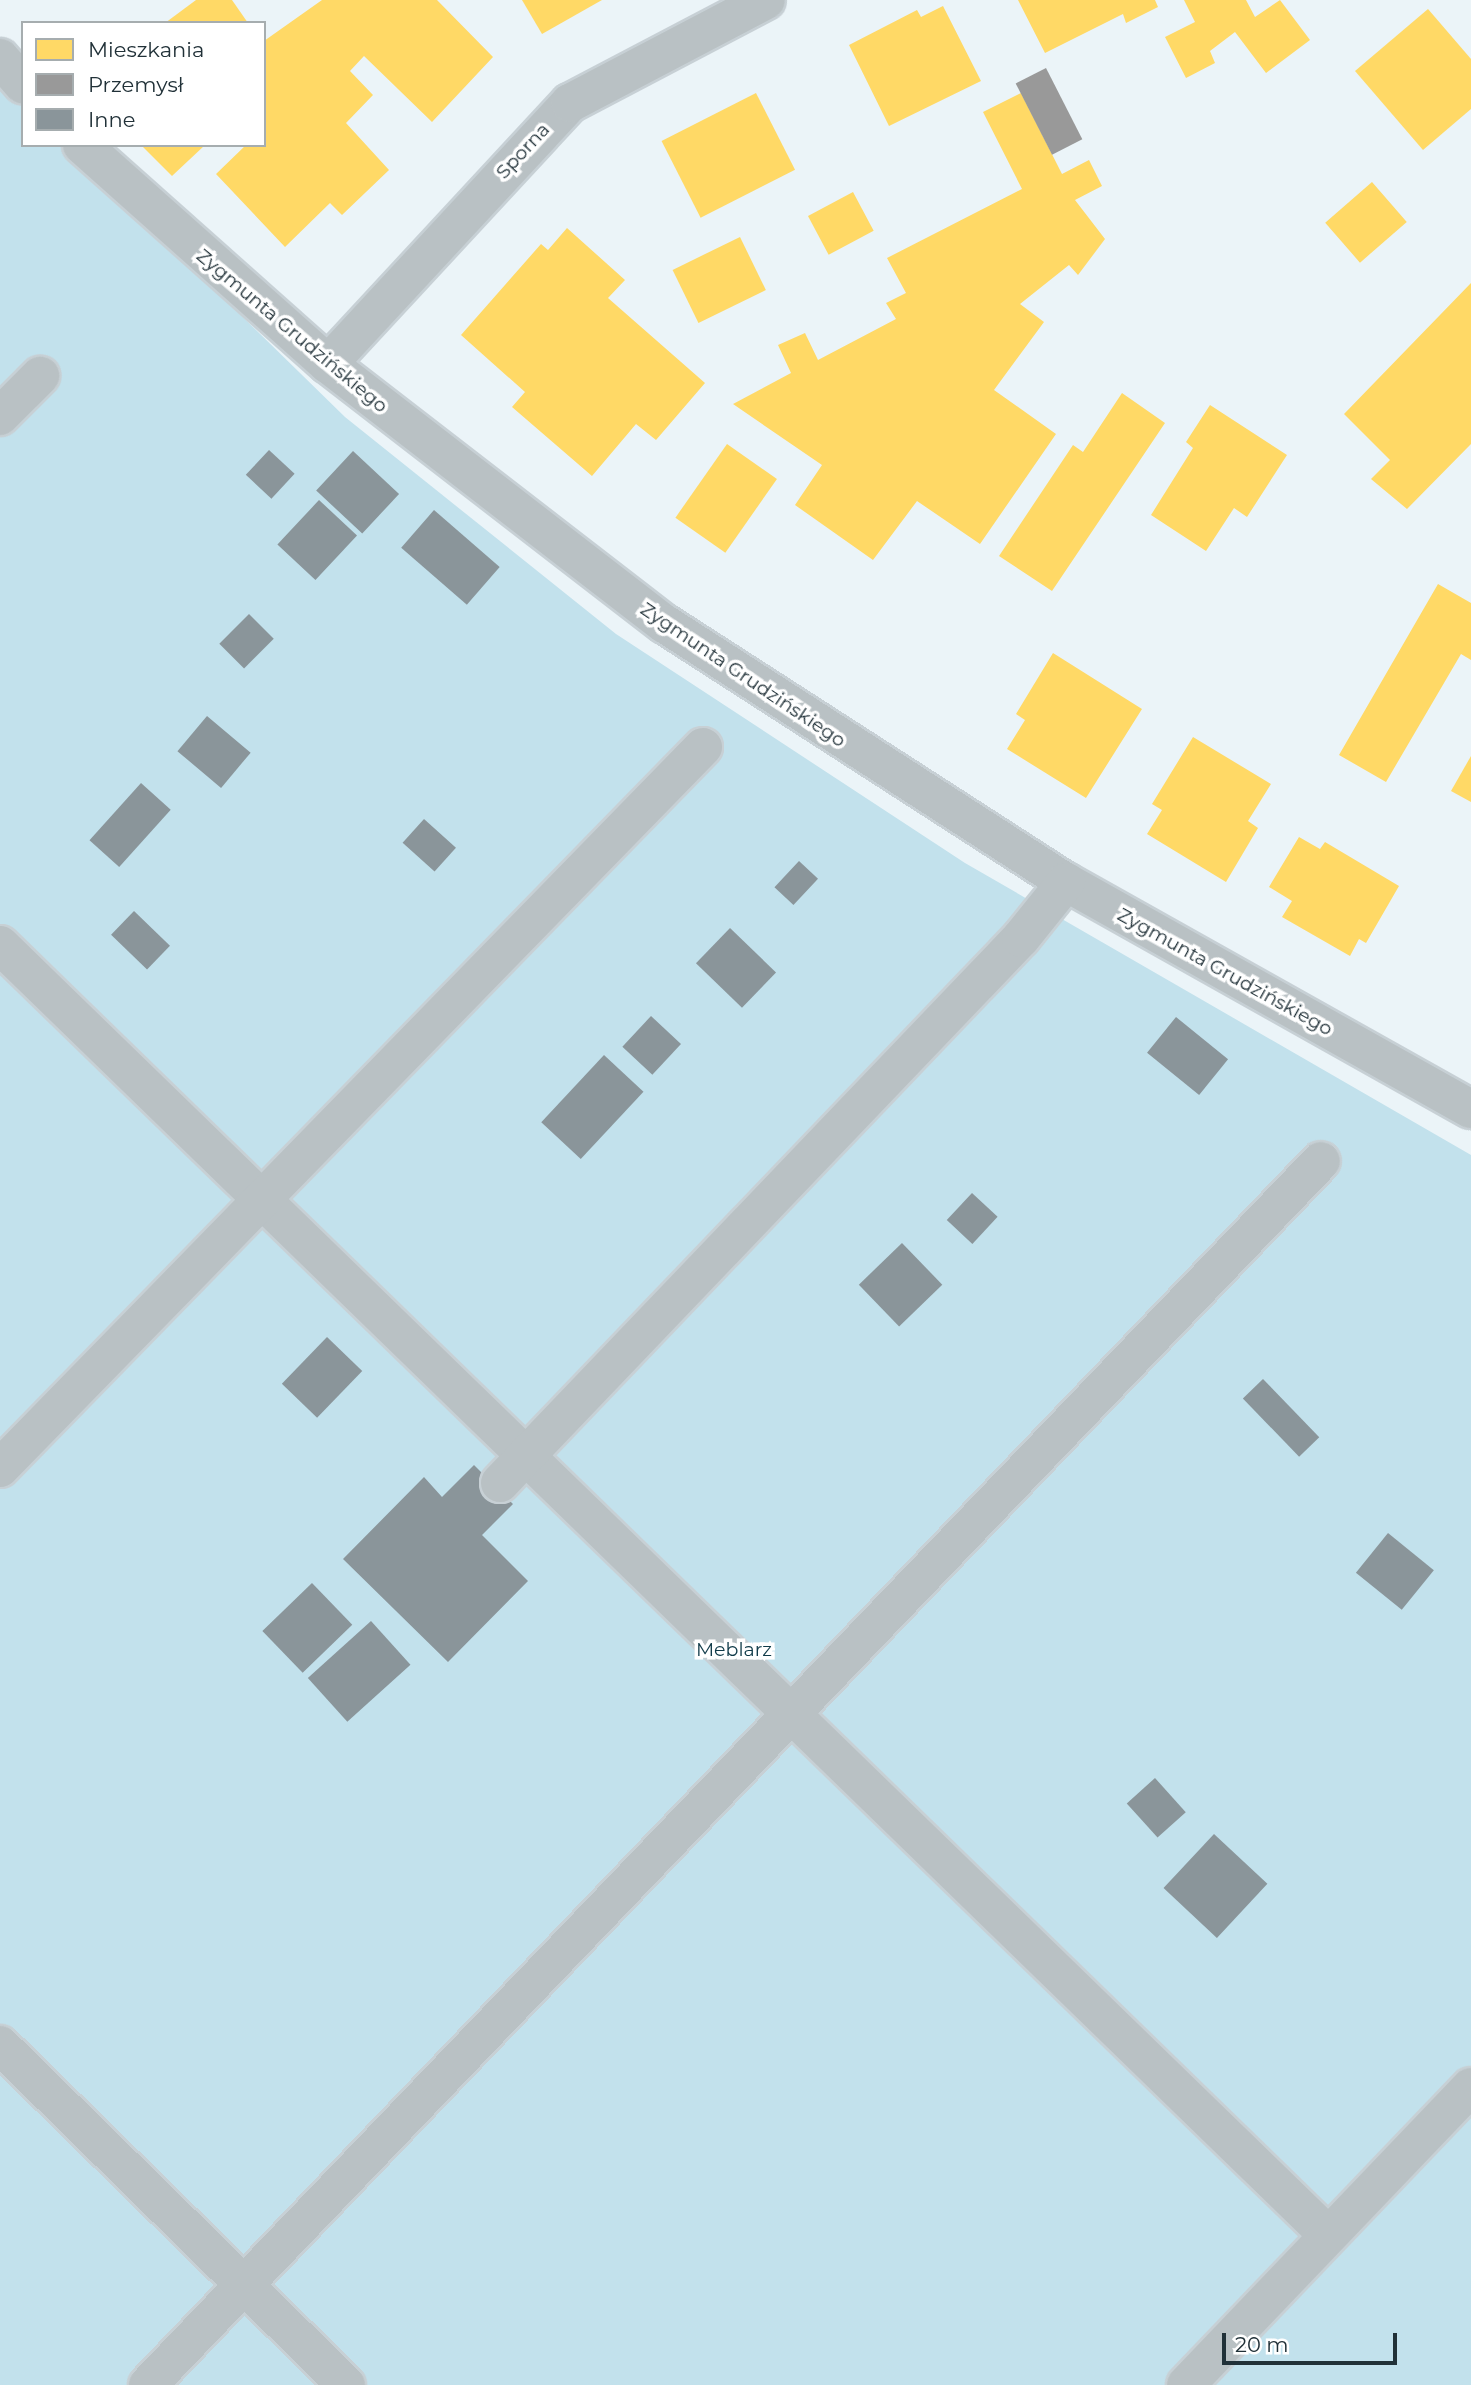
<!DOCTYPE html>
<html>
<head>
<meta charset="utf-8">
<style>
  body { margin:0 }
  #map { position:relative; width:1471px; height:2385px; overflow:hidden; background:#ebf4f8; font-family:Montserrat,sans-serif }
  div>[style] { position:absolute }
  .green>* { inset:0; background:#c2e1ec }
  .homes>* { inset:0; background:#ffd966; transform-origin:0 0 }
  .industry>* { inset:0; background:#999; transform-origin:0 0 }
  .building>* { inset:0; background:#8a959a; transform-origin:0 0 }
  .roads { filter:drop-shadow(2px 0 #c7d0d5) drop-shadow(-2px 0 #c7d0d5) drop-shadow(0 2px #c7d0d5) drop-shadow(0 -2px #c7d0d5) }
  .minor>* { height:38px; margin:-19px; padding:0 19px; transform-origin:19px; border-radius:19px; background:#b9c1c4 }
  span { translate:-50% -50%; white-space:nowrap; text-align:center; line-height:1.15; -webkit-text-stroke:7px #fff; paint-order:stroke }
  .street-label { font-size:19px; color:#213138 }
  .park-label { font-size:19px; color:#0f3a48 }
  .legend { position:absolute; left:21px; top:21px; width:245px; height:126px; box-sizing:border-box; background:#fff; border:2px solid #a6adaf; margin:0; padding:9px 12px; list-style:none; font-size:21px; color:#213138 }
  .legend li { display:flex; align-items:center; gap:14px; height:35px }
  .legend b { width:35px; border:2px solid #a6adaf }
  .scale { position:absolute; left:1222px; top:2333px; width:175px; height:32px; box-sizing:border-box; border:4px solid #213138; border-top:0; padding-left:9px; font-size:21px; line-height:24px; white-space:nowrap; color:#213138; -webkit-text-stroke:5px #fff; paint-order:stroke }
</style>
</head>
<body>
<div id="map">
  <div class="green">
    <div style="clip-path:polygon(0 80px,23px 102px,23px 145px,67px 145px,345px 417px,616px 634px,965px 863px,1471px 1155px,1471px 2385px,0 2385px)"></div>
  </div>
  <div class="homes">
    <div style="clip-path:polygon(196px 0,232px 0,248px 23px,165px 23px)"></div>
    <div style="clip-path:polygon(322px 0,437px 0,493px 57px,432px 122px,364px 56px,350px 71px,373px 95px,346px 123px,389px 170px,342px 215px,330px 203px,285px 247px,216px 174px,246px 145px,264px 145px,264px 41px)"></div>
    <div style="clip-path:polygon(522px 0,602px 0,542px 34px)"></div>
    <div style="clip-path:polygon(1018px 0,1155px 0,1158px 7px,1126px 23px,1123px 14px,1045px 53px)"></div>
    <div style="clip-path:polygon(1184px 0,1246px 0,1255px 17px,1280px 0,1310px 40px,1266px 73px,1235px 32px,1210px 51px,1215px 63px,1186px 78px,1165px 37px,1195px 22px)"></div>
    <div style="clip-path:polygon(943px 6px,981px 81px,889px 126px,849px 45px,917px 10px,921px 17px)"></div>
    <div style="clip-path:polygon(1428px 9px,1471px 59px,1471px 109px,1423px 150px,1355px 71px)"></div>
    <div style="left:756px;top:93px;width:86px;height:106px;rotate:63deg"></div>
    <div style="clip-path:polygon(1021px 93px,1062px 174px,1089px 160px,1102px 186px,1075px 200px,1105px 239px,1078px 275px,1069px 265px,1020px 304px,1044px 322px,994px 390px,1056px 434px,980px 544px,917px 501px,873px 560px,795px 505px,822px 465px,733px 404px,791px 373px,778px 345px,805px 333px,818px 360px,896px 319px,886px 303px,906px 293px,887px 258px,1022px 189px,983px 112px)"></div>
    <div style="clip-path:polygon(141px 145px,205px 145px,172px 176px)"></div>
    <div style="left:1372px;top:182px;width:53px;height:62px;rotate:49deg"></div>
    <div style="left:853px;top:192px;width:44px;height:51px;rotate:62deg"></div>
    <div style="clip-path:polygon(567px 228px,625px 280px,608px 298px,705px 383px,656px 440px,636px 424px,592px 476px,512px 407px,525px 392px,461px 335px,541px 244px,548px 250px)"></div>
    <div style="left:740px;top:237px;width:59px;height:75px;rotate:64deg"></div>
    <div style="clip-path:polygon(1471px 283px,1471px 444px,1407px 509px,1371px 479px,1390px 460px,1344px 414px)"></div>
    <div style="clip-path:polygon(1122px 393px,1165px 423px,1052px 591px,999px 556px,1073px 445px,1083px 452px)"></div>
    <div style="clip-path:polygon(1210px 405px,1287px 455px,1247px 517px,1234px 508px,1206px 551px,1151px 515px,1193px 448px,1186px 442px)"></div>
    <div style="left:727px;top:444px;width:61px;height:90px;rotate:35deg"></div>
    <div style="clip-path:polygon(1438px 584px,1471px 603px,1471px 660px,1461px 654px,1386px 782px,1339px 755px)"></div>
    <div style="clip-path:polygon(1053px 653px,1142px 709px,1086px 798px,1007px 749px,1025px 720px,1016px 714px)"></div>
    <div style="clip-path:polygon(1193px 737px,1271px 784px,1248px 821px,1258px 828px,1226px 882px,1147px 834px,1162px 810px,1152px 804px)"></div>
    <div style="clip-path:polygon(1471px 756px,1471px 802px,1451px 791px)"></div>
    <div style="clip-path:polygon(1299px 837px,1320px 849px,1325px 842px,1399px 886px,1366px 943px,1359px 939px,1350px 956px,1282px 917px,1292px 901px,1269px 887px)"></div>
  </div>
  <div class="industry">
    <div style="left:1046px;top:68px;width:80px;height:34px;rotate:63deg"></div>
  </div>
  <div class="building">
    <div style="left:269px;top:450px;width:35px;height:34px;rotate:43deg"></div>
    <div style="left:353px;top:451px;width:63px;height:54px;rotate:43deg"></div>
    <div style="left:319px;top:500px;width:52px;height:61px;rotate:43deg"></div>
    <div style="left:434px;top:510px;width:87px;height:50px;rotate:41deg"></div>
    <div style="left:249px;top:614px;width:35px;height:42px;rotate:45deg"></div>
    <div style="left:207px;top:716px;width:57px;height:46px;rotate:40deg"></div>
    <div style="left:141px;top:783px;width:40px;height:77px;rotate:42deg"></div>
    <div style="left:424px;top:819px;width:43px;height:32px;rotate:42deg"></div>
    <div style="left:799px;top:861px;width:26px;height:36px;rotate:43deg"></div>
    <div style="left:134px;top:911px;width:50px;height:33px;rotate:44deg"></div>
    <div style="left:730px;top:928px;width:64px;height:49px;rotate:44deg"></div>
    <div style="left:651px;top:1016px;width:41px;height:42px;rotate:43deg"></div>
    <div style="left:1176px;top:1017px;width:67px;height:46px;rotate:39deg"></div>
    <div style="left:604px;top:1055px;width:54px;height:92px;rotate:43deg"></div>
    <div style="left:972px;top:1193px;width:35px;height:37px;rotate:43deg"></div>
    <div style="left:902px;top:1243px;width:58px;height:60px;rotate:46deg"></div>
    <div style="left:327px;top:1337px;width:49px;height:65px;rotate:44deg"></div>
    <div style="left:1263px;top:1379px;width:81px;height:28px;rotate:46deg"></div>
    <div style="clip-path:polygon(474px 1465px,513px 1504px,482px 1535px,528px 1581px,448px 1662px,343px 1559px,424px 1477px,442px 1497px)"></div>
    <div style="left:1388px;top:1533px;width:59px;height:51px;rotate:39deg"></div>
    <div style="left:312px;top:1583px;width:58px;height:69px;rotate:46deg"></div>
    <div style="left:371px;top:1621px;width:59px;height:85px;rotate:48deg"></div>
    <div style="left:1155px;top:1778px;width:46px;height:38px;rotate:48deg"></div>
    <div style="left:1214px;top:1834px;width:73px;height:74px;rotate:43deg"></div>
  </div>
  <div class="roads">
    <div class="minor">
      <div style="left:0;top:58px;width:35px;rotate:49deg"></div>
      <div style="left:82px;top:145px;width:329px;rotate:41.7deg"></div>
      <div style="left:328px;top:364px;width:426px;rotate:37.7deg"></div>
      <div style="left:665px;top:624px;width:477px;rotate:32.8deg"></div>
      <div style="left:1066px;top:882px;width:464px;rotate:29.3deg"></div>
      <div style="left:328px;top:364px;width:356px;rotate:-47.2deg"></div>
      <div style="left:570px;top:103px;width:221px;rotate:-27.7deg"></div>
      <div style="left:0;top:416px;width:57px;rotate:-45deg"></div>
      <div style="left:0;top:945px;width:1851px;rotate:44.17deg"></div>
      <div style="left:0;top:1468px;width:1007px;rotate:-45.72deg"></div>
      <div style="left:500px;top:1483px;width:754px;rotate:-46.29deg"></div>
      <div style="left:1021px;top:938px;width:72px;rotate:-51.2deg"></div>
      <div style="left:0;top:2045px;width:485px;rotate:44.5deg"></div>
      <div style="left:148px;top:2385px;width:1695px;rotate:-46.22deg"></div>
      <div style="left:1186px;top:2385px;width:412px;rotate:-46.3deg"></div>
    </div>
  </div>
  <div class="street-label">
    <span style="left:523px;top:151px;rotate:-47deg">Sporna</span>
    <span style="left:292px;top:331px;rotate:40deg">Zygmunta Grudzińskiego</span>
    <span style="left:743px;top:675px;rotate:34deg">Zygmunta Grudzińskiego</span>
    <span style="left:1225px;top:972px;rotate:29deg">Zygmunta Grudzińskiego</span>
  </div>
  <div class="park-label">
    <span style="left:734px;top:1650px">Meblarz</span>
  </div>
  <ul class="legend">
  <li><b style="height:19px;background:#ffd966"></b>Mieszkania</li>
  <li><b style="height:19px;background:#999"></b>Przemysł</li>
  <li><b style="height:19px;background:#8a959a"></b>Inne</li>
  </ul>
  <div class="scale">20 m</div>
</div>
</body>
</html>
